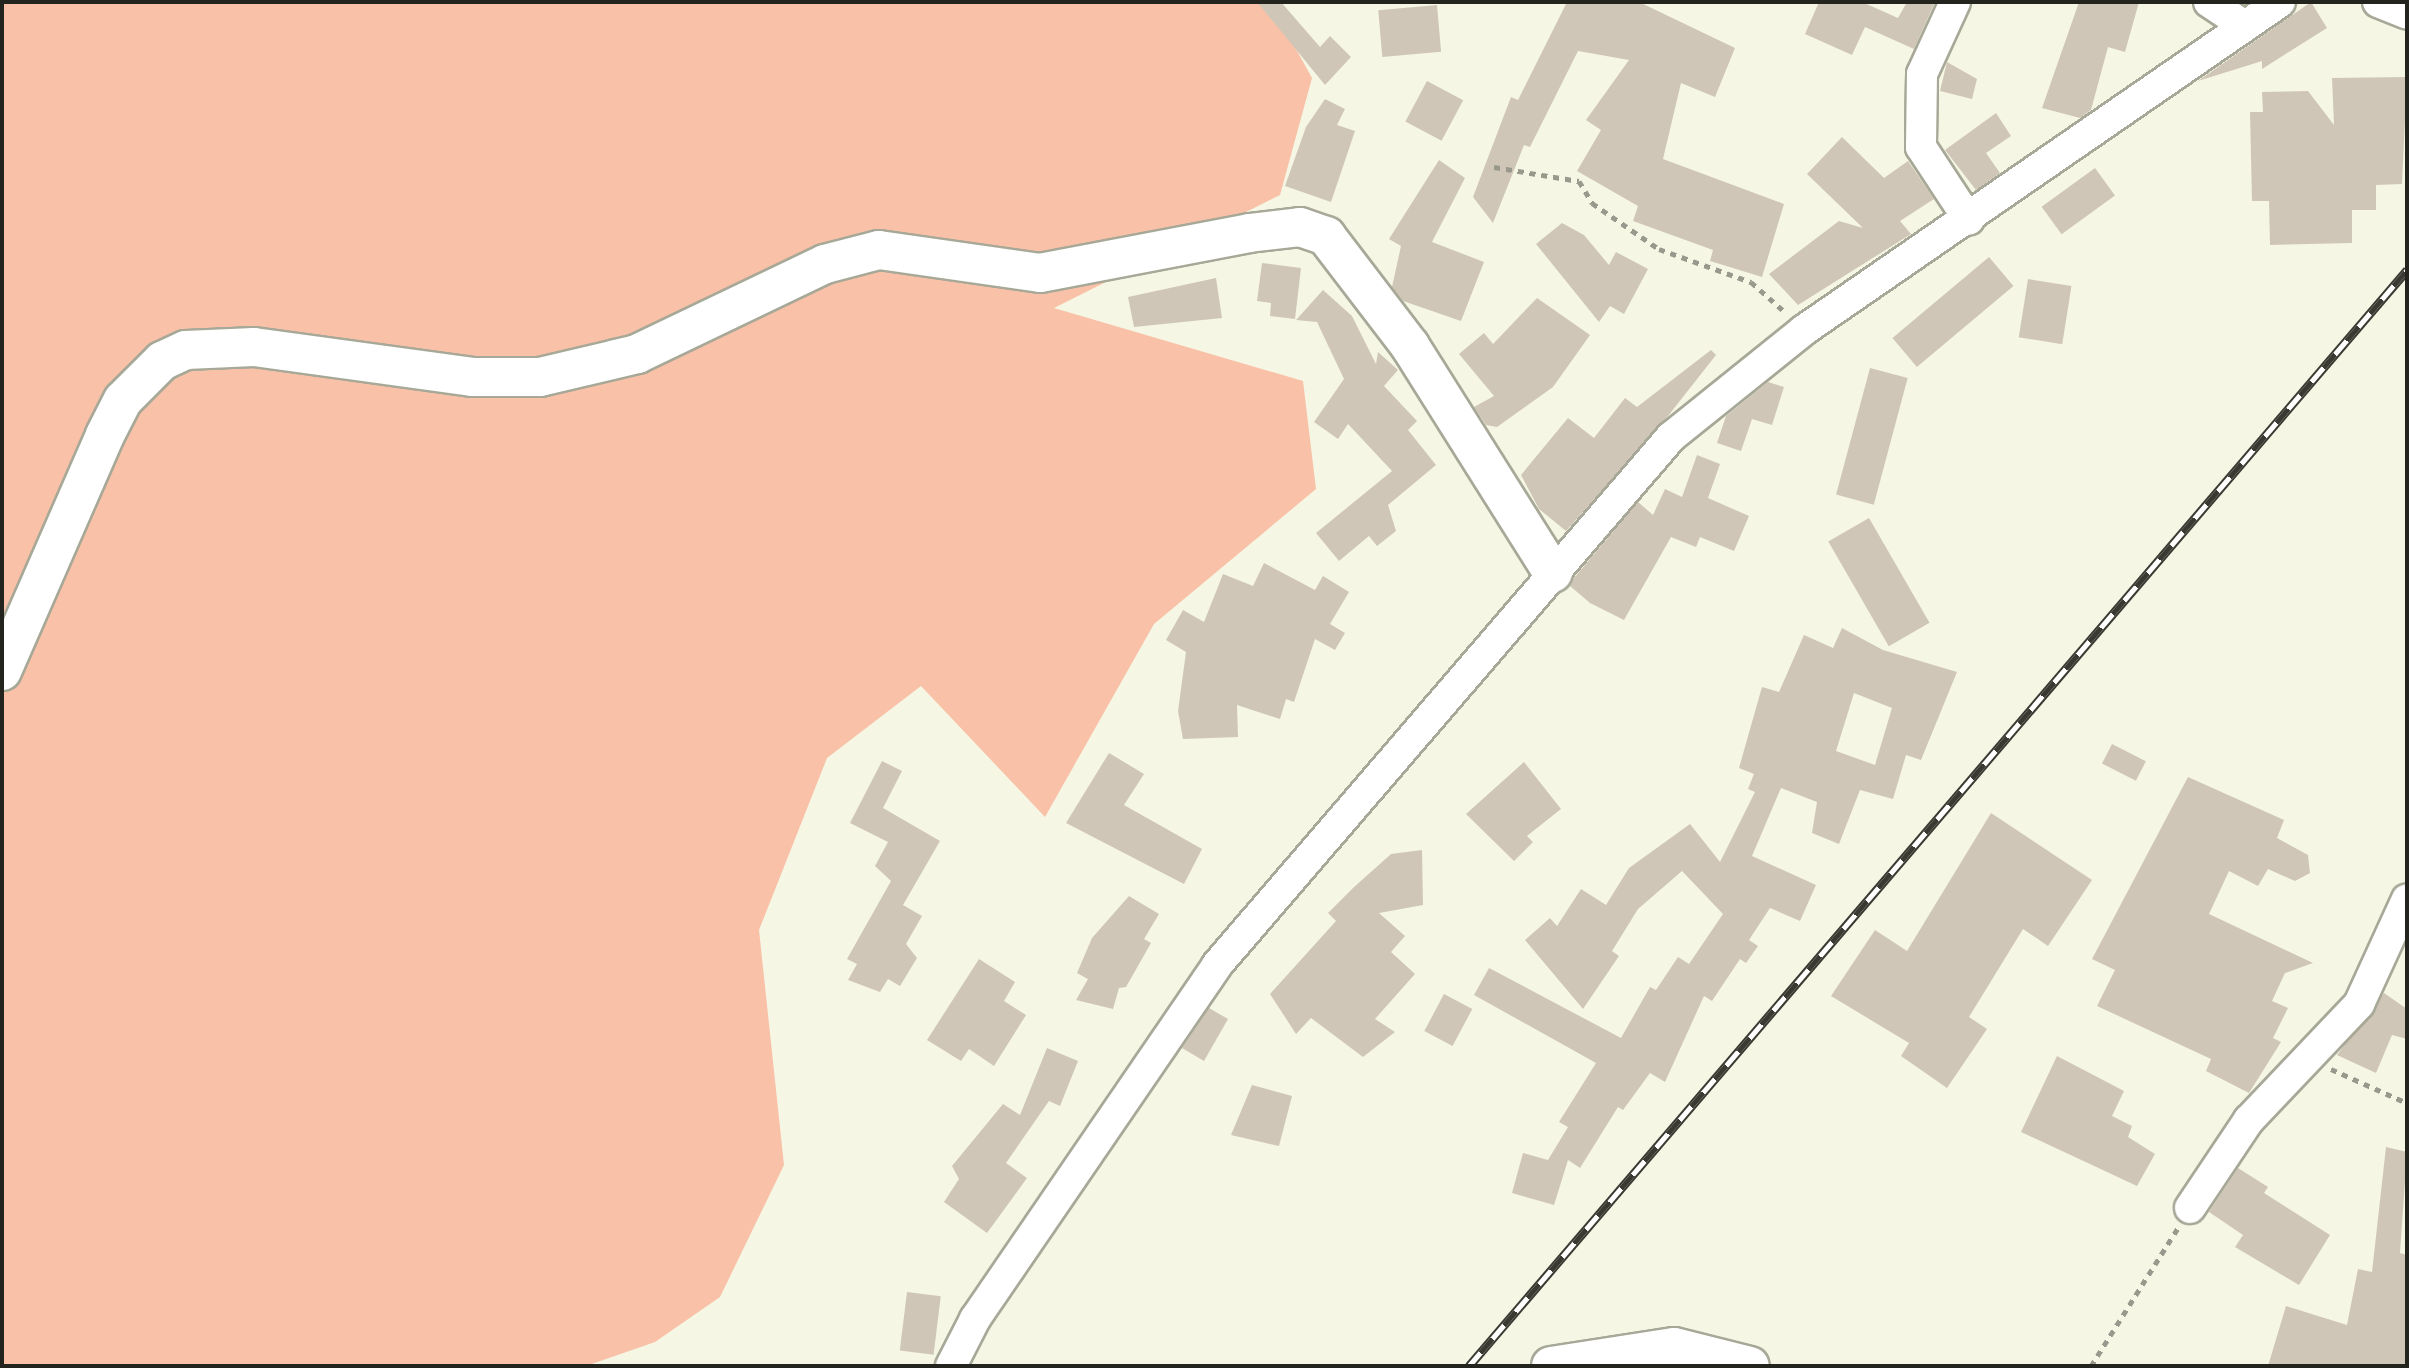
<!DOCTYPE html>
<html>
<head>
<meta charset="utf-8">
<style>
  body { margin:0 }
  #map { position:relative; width:2409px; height:1368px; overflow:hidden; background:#f5f6e4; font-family:Commissioner,sans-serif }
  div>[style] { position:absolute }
  .green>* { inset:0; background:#f9c1a7 }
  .building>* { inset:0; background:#d0c6b7; transform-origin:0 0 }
  .path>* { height:5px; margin-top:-2.5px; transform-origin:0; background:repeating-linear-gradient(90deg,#98998c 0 6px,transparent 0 12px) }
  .roads { filter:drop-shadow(2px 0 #a7a897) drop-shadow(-2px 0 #a7a897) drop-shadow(0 2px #a7a897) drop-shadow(0 -2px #a7a897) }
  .minor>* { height:30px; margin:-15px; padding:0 15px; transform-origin:15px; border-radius:15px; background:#fff }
  .tertiary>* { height:38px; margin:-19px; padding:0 19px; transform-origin:19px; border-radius:19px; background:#fff }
  .rail>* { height:9px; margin-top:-4.5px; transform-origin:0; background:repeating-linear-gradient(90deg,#fff 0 18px,#3a3a33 0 36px); box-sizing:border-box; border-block:2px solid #3a3a33 }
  span { translate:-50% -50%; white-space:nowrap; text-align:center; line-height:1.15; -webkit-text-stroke:7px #fff; paint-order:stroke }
  .frame { position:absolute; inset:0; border:4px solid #24241e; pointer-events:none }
</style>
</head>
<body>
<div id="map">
  <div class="green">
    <div style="clip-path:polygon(2px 2px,1270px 2px,1312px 78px,1280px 195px,1054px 308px,1303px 381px,1316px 489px,1154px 624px,1045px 817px,921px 686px,827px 758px,759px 930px,784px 1165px,720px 1297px,655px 1342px,586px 1366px,2px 1366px)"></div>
  </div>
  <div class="building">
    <div style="clip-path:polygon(1257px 2px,1281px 2px,1320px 47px,1330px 36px,1351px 57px,1325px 85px)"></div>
    <div style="clip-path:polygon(1567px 2px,1639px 2px,1735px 48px,1715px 97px,1681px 83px,1663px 159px,1784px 204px,1762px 277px,1710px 261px,1713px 250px,1633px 221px,1638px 206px,1577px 171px,1601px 130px,1586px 120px,1629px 60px,1578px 51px,1530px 147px,1524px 145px,1493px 223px,1473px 197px,1511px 97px,1518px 100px)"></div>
    <div style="clip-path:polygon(1819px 2px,1862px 2px,1898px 18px,1907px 2px,1935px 2px,1914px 49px,1865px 27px,1852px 55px,1805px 34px)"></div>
    <div style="clip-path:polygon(2079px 2px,2139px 2px,2125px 52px,2108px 47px,2091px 110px,2080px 118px,2042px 108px)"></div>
    <div style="clip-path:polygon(2311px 2px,2327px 28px,2262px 69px,2262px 61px,2198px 81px)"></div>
    <div style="left:1437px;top:5px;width:47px;height:59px;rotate:85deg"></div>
    <div style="clip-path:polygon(1947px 62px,1977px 79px,1972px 99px,1940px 91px)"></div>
    <div style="clip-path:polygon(2407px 77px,2402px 184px,2376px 185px,2376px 210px,2352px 210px,2352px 243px,2270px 245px,2269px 201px,2252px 201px,2250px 112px,2263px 112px,2262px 92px,2308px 91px,2334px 125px,2332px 78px)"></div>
    <div style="left:1427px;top:81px;width:41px;height:46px;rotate:28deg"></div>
    <div style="clip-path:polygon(1325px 99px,1345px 109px,1337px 125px,1355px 131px,1331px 202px,1285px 186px,1306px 127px)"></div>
    <div style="clip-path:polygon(1996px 113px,2011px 136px,1986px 153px,2000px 173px,1976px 190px,1945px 150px)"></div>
    <div style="clip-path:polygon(1842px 137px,1884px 178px,1908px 161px,1934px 199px,1900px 221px,1911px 234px,1798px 305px,1769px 274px,1839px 221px,1863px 228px,1807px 174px)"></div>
    <div style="clip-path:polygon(1439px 160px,1465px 178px,1432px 242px,1484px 262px,1461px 321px,1403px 301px,1392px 287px,1401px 246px,1389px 239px)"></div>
    <div style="left:2095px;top:168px;width:34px;height:66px;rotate:54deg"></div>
    <div style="clip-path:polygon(1562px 223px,1584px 235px,1609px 265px,1616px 252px,1648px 269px,1624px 314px,1610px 306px,1599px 322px,1536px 244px)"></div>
    <div style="left:1989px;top:257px;width:38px;height:126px;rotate:50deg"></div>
    <div style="clip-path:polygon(1262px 263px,1301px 268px,1295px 319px,1270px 316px,1271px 303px,1257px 301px)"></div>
    <div style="clip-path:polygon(1216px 278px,1222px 318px,1134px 327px,1128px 297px)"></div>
    <div style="left:2028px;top:279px;width:44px;height:59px;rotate:9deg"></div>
    <div style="clip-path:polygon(1323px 290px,1352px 316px,1376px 364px,1378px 352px,1398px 370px,1384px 386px,1417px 421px,1408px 430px,1436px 465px,1388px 505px,1396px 531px,1377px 546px,1369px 536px,1339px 561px,1316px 533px,1392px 471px,1348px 424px,1338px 439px,1314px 422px,1344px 379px,1317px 322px,1296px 320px)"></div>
    <div style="clip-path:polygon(1537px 298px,1590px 335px,1553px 387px,1497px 427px,1486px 425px,1474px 407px,1494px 396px,1459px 354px,1484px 333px,1493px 344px)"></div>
    <div style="clip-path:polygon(1711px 350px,1716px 355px,1668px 416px,1566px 531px,1539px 509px,1521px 475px,1568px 418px,1594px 438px,1625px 398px,1637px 407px)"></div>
    <div style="left:1870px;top:368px;width:39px;height:131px;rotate:15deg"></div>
    <div style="clip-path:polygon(1768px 382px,1784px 387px,1772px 425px,1752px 419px,1741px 451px,1717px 443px,1726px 416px)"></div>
    <div style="clip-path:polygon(1697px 455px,1720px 464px,1708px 498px,1749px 516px,1734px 551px,1700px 537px,1696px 547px,1671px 537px,1624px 620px,1590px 603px,1570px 586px,1574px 578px,1638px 502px,1653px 515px,1665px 489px,1682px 497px)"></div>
    <div style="left:1869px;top:518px;width:121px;height:47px;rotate:60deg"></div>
    <div style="clip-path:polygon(1264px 563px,1315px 590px,1323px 576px,1349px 592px,1330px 624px,1345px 633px,1335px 650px,1315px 639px,1294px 702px,1286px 699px,1280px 719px,1237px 705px,1238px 737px,1183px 739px,1178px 711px,1186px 652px,1166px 640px,1183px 610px,1204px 622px,1223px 574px,1253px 586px)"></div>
    <div style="clip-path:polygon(evenodd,1842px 628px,1883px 650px,1957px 672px,1921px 760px,1906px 755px,1893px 799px,1860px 790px,1839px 844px,1812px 833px,1817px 802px,1781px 788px,1752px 856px,1816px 885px,1800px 921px,1770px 908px,1749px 940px,1758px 946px,1746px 963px,1740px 959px,1712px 1001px,1704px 996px,1665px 1082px,1650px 1073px,1623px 1110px,1618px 1107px,1580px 1168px,1568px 1160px,1554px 1205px,1512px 1193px,1523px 1153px,1548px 1160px,1568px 1127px,1559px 1122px,1596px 1063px,1474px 995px,1489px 968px,1621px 1038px,1650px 987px,1656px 990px,1678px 957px,1689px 964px,1723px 914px,1682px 871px,1638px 909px,1612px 951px,1619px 956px,1583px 1009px,1525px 940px,1550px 918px,1557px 926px,1581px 889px,1606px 905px,1629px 868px,1690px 824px,1720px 862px,1755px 792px,1748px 789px,1754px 774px,1739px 768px,1762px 687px,1779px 692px,1804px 635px,1833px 648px,1842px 628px,1854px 693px,1892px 708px,1875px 765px,1836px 751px,1854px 693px)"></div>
    <div style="left:2112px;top:744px;width:38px;height:22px;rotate:27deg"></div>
    <div style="clip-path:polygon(1109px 753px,1144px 774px,1124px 805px,1202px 849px,1184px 884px,1066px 823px)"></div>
    <div style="clip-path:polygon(882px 761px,902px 771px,883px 808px,940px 841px,903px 905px,922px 916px,906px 944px,917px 958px,900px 986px,888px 979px,880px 992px,848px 980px,857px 964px,847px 959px,891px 881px,875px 866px,888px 842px,850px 823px)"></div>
    <div style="clip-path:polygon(1524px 762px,1561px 809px,1527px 836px,1533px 842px,1514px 861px,1466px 814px)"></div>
    <div style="clip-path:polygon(2188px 777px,2284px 820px,2277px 838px,2308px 855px,2310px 873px,2295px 881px,2268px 869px,2258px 886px,2229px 871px,2209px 914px,2313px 963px,2285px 973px,2272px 1001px,2288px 1008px,2273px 1038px,2281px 1042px,2249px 1093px,2206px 1071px,2211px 1059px,2097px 1006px,2115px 970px,2092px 959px)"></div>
    <div style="clip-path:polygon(1991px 813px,2092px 880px,2048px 946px,2023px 929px,1969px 1017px,1987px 1029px,1947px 1088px,1901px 1056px,1909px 1043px,1831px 996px,1875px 930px,1907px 951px)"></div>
    <div style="clip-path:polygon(1422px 850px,1423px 905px,1379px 913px,1405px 936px,1391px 952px,1415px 974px,1375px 1019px,1395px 1032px,1363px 1057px,1311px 1018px,1296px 1034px,1270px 994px,1336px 921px,1328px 913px,1353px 888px,1391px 854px)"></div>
    <div style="clip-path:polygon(1129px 896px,1159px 914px,1144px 939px,1151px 943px,1126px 987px,1119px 988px,1113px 1009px,1076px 1000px,1088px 979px,1077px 973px,1092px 938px)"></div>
    <div style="clip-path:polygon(979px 959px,1015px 982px,1004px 1001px,1026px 1015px,994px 1066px,969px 1049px,961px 1061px,927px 1040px)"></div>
    <div style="clip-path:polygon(2384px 993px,2407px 1009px,2407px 1039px,2392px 1035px,2376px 1073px,2337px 1055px)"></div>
    <div style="left:1444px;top:994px;width:32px;height:42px;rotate:28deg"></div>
    <div style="clip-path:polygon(1209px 1008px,1228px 1019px,1204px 1061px,1182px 1048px)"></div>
    <div style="clip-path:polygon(1047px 1048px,1078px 1061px,1060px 1106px,1049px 1101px,1006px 1163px,1027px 1178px,987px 1233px,944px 1202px,959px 1179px,952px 1166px,1003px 1104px,1020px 1115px)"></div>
    <div style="clip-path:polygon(2057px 1056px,2124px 1091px,2112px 1116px,2132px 1126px,2128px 1137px,2155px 1154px,2137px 1186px,2021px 1132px)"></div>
    <div style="clip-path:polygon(1252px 1085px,1292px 1096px,1279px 1146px,1231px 1135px)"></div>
    <div style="clip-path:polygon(2386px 1147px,2407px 1152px,2400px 1253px,2407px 1255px,2407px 1366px,2268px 1366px,2286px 1306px,2347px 1325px,2358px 1269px,2372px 1272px)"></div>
    <div style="clip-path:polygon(2238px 1168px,2268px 1187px,2264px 1193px,2330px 1235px,2299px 1285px,2235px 1247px,2243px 1235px,2209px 1212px)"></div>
    <div style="left:907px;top:1292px;width:34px;height:59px;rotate:7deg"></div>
  </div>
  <div class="path">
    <div style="left:1494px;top:167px;width:86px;rotate:9.4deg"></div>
    <div style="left:1579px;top:181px;width:26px;rotate:59deg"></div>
    <div style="left:1592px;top:203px;width:81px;rotate:34.5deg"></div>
    <div style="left:1659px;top:249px;width:98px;rotate:19.7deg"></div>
    <div style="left:1751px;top:282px;width:47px;rotate:41.5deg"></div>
    <div style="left:2331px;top:1069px;width:83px;rotate:24.1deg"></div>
    <div style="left:2091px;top:1366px;width:163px;rotate:-57.8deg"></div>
  </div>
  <div class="roads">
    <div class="minor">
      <div style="left:1955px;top:2px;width:79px;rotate:114.6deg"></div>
      <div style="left:1922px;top:74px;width:73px;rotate:90.8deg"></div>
      <div style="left:1921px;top:147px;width:87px;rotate:56.7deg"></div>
      <div style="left:2209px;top:2px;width:43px;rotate:33.7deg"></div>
      <div style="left:2378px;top:2px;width:31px;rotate:22deg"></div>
      <div style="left:2190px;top:1208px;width:106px;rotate:-56.2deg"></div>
      <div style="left:2249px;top:1120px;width:160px;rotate:-46.5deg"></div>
      <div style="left:2359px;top:1004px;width:115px;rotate:-65.4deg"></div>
      <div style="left:951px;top:1366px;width:53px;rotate:-62.9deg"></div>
      <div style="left:975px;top:1319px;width:429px;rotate:-55.6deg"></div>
      <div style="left:1217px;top:965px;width:696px;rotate:-49.31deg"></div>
      <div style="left:1671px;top:437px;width:171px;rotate:-38.8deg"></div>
      <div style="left:1804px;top:330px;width:578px;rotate:-34.57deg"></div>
    </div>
    <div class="tertiary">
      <div style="left:2px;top:671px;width:257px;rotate:-66.4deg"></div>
      <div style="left:105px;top:435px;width:39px;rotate:-63deg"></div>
      <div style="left:123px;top:400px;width:55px;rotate:-45deg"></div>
      <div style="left:162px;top:361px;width:26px;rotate:-25deg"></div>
      <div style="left:186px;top:350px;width:68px;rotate:-2.5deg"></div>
      <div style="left:254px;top:347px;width:220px;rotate:7.8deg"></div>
      <div style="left:472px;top:377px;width:68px"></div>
      <div style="left:540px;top:377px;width:100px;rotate:-13.3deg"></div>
      <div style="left:637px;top:354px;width:208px;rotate:-25.6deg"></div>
      <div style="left:825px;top:264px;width:56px;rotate:-14.5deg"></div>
      <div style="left:879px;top:250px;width:163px;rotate:8.1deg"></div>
      <div style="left:1040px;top:273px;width:213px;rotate:-10.8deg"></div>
      <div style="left:1249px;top:233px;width:51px;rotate:-6.7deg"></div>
      <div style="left:1300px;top:227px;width:28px;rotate:19deg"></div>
      <div style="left:1326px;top:236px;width:138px;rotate:52.6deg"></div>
      <div style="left:1410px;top:346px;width:268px;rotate:57.8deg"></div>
      <div style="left:1551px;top:1366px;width:124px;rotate:-8.8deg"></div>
      <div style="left:1674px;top:1347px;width:78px;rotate:14deg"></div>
    </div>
  </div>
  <div class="rail">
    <div style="left:1469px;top:1366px;width:1443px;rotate:-49.44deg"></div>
  </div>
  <div class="frame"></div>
</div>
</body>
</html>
